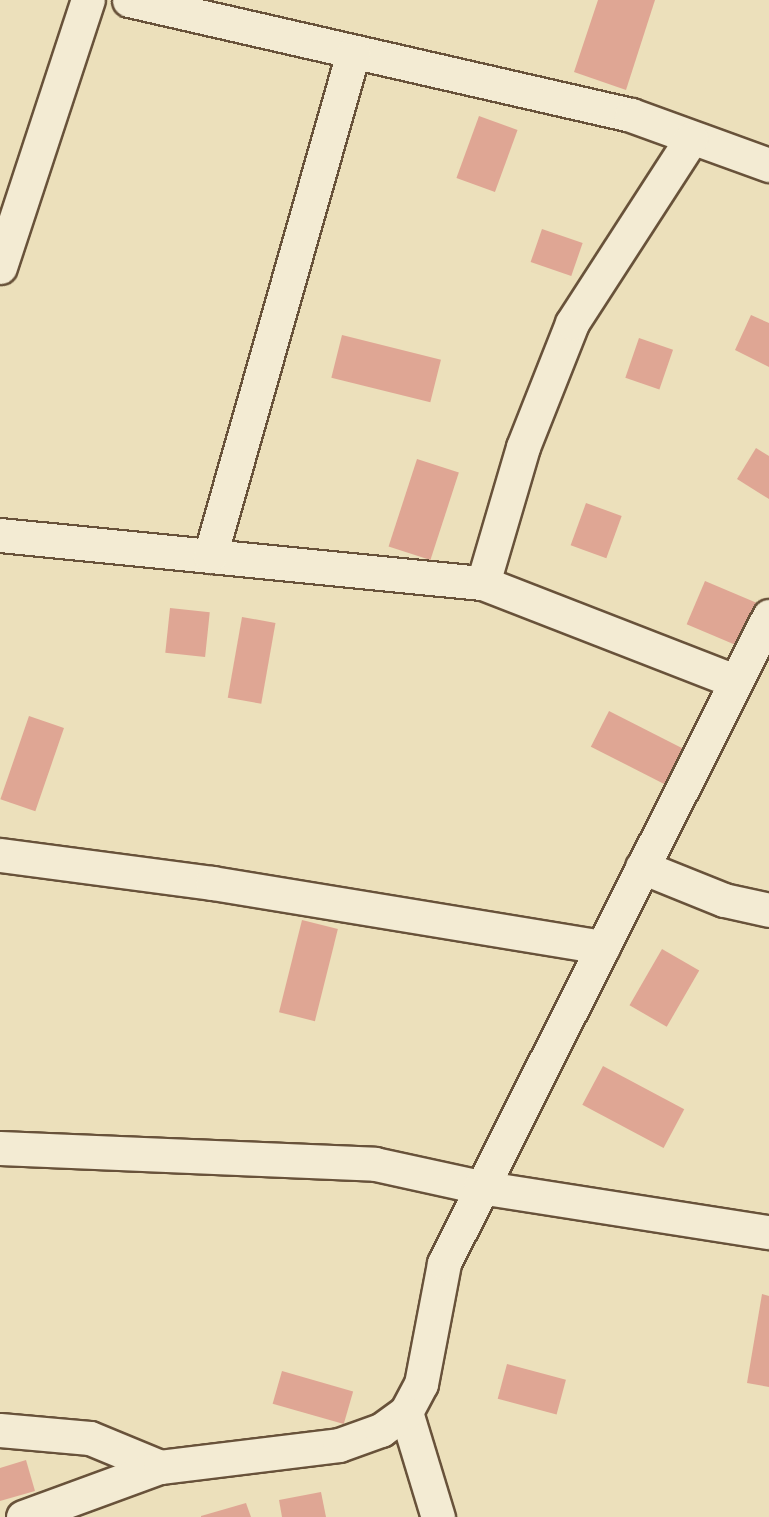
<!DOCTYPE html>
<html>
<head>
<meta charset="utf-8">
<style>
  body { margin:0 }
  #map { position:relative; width:769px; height:1517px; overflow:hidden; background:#ece0bb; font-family:"IM FELL French Canon",serif }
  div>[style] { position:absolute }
  .building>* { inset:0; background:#dfa694; transform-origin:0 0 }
  .roads { filter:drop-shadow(2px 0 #68523a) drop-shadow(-2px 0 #68523a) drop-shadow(0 2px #68523a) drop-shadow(0 -2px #68523a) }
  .minor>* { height:33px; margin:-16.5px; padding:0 16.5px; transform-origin:16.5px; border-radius:16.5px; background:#f3ebd3 }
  span { translate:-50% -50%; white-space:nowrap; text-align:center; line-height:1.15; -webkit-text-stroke:4.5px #f3ebd3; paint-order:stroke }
</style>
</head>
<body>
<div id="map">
  <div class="building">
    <div style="clip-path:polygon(598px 0,655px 0,626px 90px,574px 72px)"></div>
    <div style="left:479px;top:116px;width:41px;height:66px;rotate:20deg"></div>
    <div style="left:542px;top:229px;width:43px;height:35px;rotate:19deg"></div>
    <div style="clip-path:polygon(751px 315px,769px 323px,769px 367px,735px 350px)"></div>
    <div style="left:342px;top:335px;width:102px;height:44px;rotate:14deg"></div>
    <div style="left:639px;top:338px;width:36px;height:42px;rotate:19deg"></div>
    <div style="clip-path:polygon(756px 448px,769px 456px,769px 499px,737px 479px)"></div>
    <div style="left:417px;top:459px;width:44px;height:92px;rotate:18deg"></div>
    <div style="left:586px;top:503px;width:38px;height:45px;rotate:20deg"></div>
    <div style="left:705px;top:581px;width:61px;height:47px;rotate:23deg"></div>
    <div style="left:170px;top:608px;width:40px;height:45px;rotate:6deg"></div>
    <div style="left:242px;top:617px;width:34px;height:82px;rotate:10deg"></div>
    <div style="left:609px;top:711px;width:85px;height:40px;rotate:27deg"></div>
    <div style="left:29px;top:716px;width:37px;height:88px;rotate:19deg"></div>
    <div style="left:302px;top:920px;width:37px;height:95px;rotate:14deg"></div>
    <div style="left:662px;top:949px;width:43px;height:65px;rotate:30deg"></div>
    <div style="left:603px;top:1066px;width:92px;height:44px;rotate:28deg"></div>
    <div style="clip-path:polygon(762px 1294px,769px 1296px,769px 1387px,747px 1383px)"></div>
    <div style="left:507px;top:1364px;width:61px;height:36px;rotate:15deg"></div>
    <div style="left:282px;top:1371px;width:74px;height:34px;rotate:16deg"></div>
    <div style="clip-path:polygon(26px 1460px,35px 1491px,0 1501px,0 1468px)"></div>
    <div style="clip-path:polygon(321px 1492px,326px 1517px,282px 1517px,279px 1500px)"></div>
    <div style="clip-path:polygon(246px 1503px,251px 1517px,201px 1517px,201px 1516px)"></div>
  </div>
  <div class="roads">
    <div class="minor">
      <div style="left:129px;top:0;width:515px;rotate:12.9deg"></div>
      <div style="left:631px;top:115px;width:147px;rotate:19.9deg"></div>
      <div style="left:0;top:267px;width:281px;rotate:-71.8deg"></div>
      <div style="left:0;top:535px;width:485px;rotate:5.7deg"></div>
      <div style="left:483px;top:583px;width:267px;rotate:21.3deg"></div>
      <div style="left:210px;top:556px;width:523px;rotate:-74.13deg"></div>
      <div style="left:483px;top:583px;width:142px;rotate:-73.6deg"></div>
      <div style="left:523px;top:447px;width:133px;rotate:-68.4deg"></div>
      <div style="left:572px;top:323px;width:219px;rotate:-57.1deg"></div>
      <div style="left:0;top:855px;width:214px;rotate:7.5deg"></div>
      <div style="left:212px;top:883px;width:396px;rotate:9.3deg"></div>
      <div style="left:642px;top:867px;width:88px;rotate:21.9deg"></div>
      <div style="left:724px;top:900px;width:46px;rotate:12.5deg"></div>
      <div style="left:0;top:1148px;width:375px;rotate:2.4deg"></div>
      <div style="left:375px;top:1164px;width:107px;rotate:12.4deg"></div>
      <div style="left:480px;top:1187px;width:292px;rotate:8.9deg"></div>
      <div style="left:406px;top:1412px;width:110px;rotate:73.1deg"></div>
      <div style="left:0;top:1430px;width:90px;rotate:5.1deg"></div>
      <div style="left:90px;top:1438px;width:76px;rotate:22.5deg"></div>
      <div style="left:23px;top:1517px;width:146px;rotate:-20.1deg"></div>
      <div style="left:160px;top:1467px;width:180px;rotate:-7deg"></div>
      <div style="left:339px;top:1445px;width:45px;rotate:-19.7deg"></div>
      <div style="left:381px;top:1430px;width:31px;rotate:-36deg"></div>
      <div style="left:406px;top:1412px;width:32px;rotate:-62deg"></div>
      <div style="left:421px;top:1384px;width:123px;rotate:-79.2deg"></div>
      <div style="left:444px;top:1263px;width:724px;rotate:-63.33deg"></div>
    </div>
  </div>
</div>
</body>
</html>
